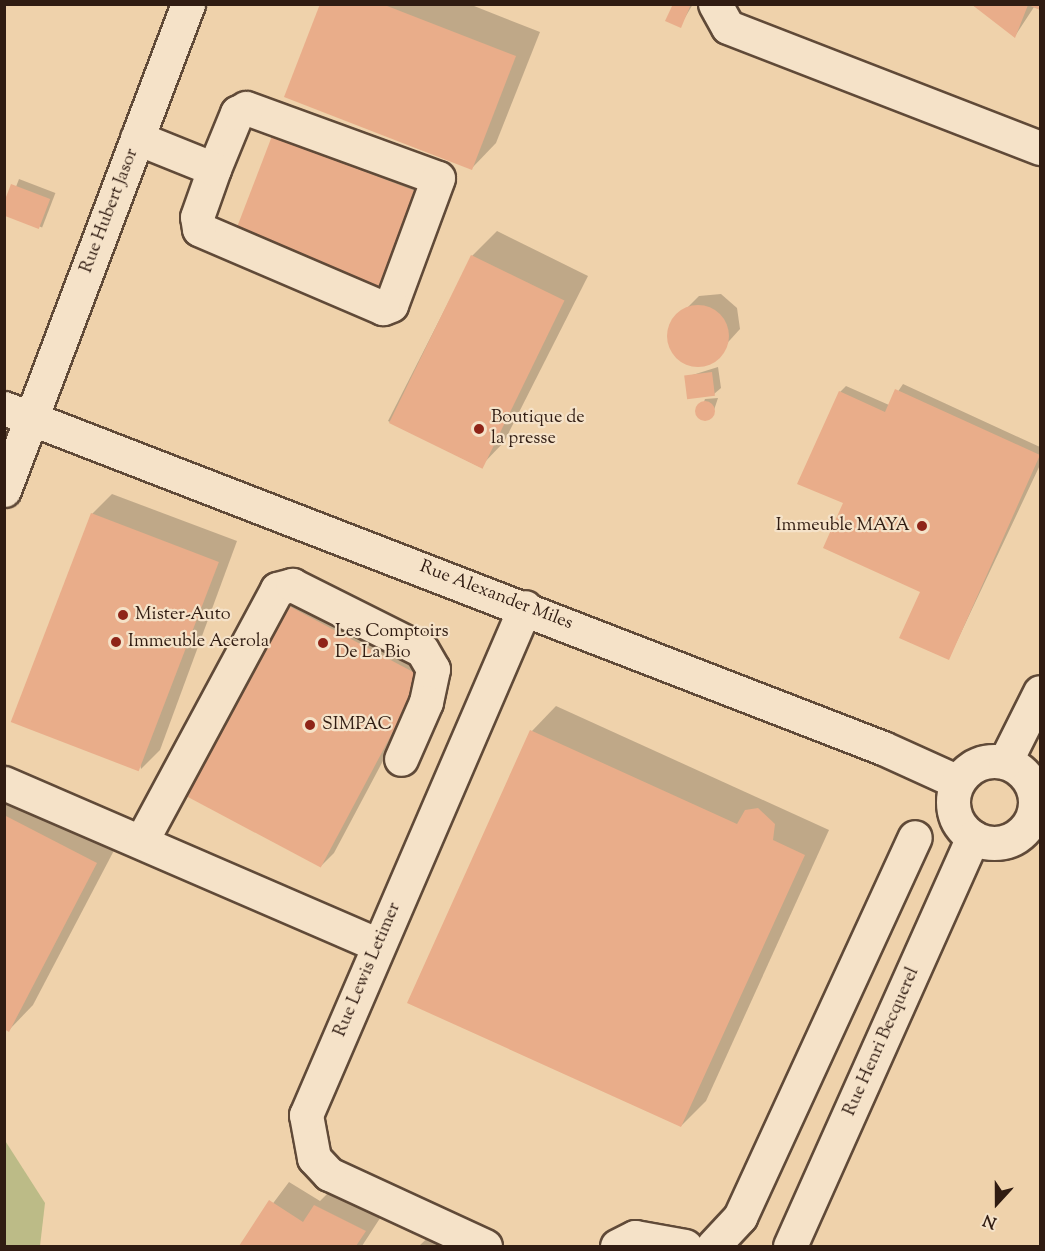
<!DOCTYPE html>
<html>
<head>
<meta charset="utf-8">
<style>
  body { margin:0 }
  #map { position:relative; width:1045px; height:1251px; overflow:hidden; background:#efd2ab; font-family:"Sorts Mill Goudy",serif }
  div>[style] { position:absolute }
  .green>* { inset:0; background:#bcbb87 }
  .shadow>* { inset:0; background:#0003; transform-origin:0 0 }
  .building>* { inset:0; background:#e9ad8a; transform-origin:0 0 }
  .round { border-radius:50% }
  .roads { filter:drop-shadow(2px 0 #604a38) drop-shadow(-2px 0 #604a38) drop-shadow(0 2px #604a38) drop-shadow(0 -2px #604a38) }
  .minor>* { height:33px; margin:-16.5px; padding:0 16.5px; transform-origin:16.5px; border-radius:16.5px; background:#f5e2c8 }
  .minor>.ring { margin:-16.5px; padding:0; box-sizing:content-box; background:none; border:33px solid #f5e2c8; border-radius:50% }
  .dots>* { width:16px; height:16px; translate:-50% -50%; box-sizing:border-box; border:3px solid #f5e2c8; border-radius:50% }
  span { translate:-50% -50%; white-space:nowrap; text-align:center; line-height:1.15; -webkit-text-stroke:4.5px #f5e2c8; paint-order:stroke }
  .street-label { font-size:18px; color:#301c12 }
  .poi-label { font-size:18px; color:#301c12 }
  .left { translate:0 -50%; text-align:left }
  .right { translate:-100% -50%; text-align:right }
  .frame { position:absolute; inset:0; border:6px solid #301c12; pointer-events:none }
  .north { position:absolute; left:967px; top:1173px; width:60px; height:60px; -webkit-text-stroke:4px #f5e2c8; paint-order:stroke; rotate:201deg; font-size:16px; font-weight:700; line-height:24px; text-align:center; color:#301c12 }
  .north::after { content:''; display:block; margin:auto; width:21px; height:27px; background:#301c12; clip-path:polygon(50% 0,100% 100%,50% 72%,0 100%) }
</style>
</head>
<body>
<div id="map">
  <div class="green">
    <div style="clip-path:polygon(4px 1139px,45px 1203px,40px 1246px,5px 1246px)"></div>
  </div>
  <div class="shadow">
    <div style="clip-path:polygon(322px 4px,469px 4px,540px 32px,496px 143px,472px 168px)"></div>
    <div style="clip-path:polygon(674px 4px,693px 4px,680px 26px)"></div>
    <div style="clip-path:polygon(967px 4px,1040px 4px,1040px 9px,1034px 7px,1015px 36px,987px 10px)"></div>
    <div style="clip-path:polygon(298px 112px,446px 168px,407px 272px,273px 137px)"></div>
    <div style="left:19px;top:179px;width:39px;height:37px;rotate:21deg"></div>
    <div style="clip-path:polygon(497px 231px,588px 276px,504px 442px,480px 467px,388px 421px,472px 256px)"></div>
    <div style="clip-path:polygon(721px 294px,737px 308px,740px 329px,710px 362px,689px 364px,672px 350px,670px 325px,699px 296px)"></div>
    <div style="clip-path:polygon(718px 367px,721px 388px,714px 394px,686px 377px)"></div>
    <div style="clip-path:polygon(903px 384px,1040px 447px,1040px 465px,949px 658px,922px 592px,845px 502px,840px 392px,846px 386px,889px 405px)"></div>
    <div style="clip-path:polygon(718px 398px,712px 416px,699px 416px,705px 399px)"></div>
    <div style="clip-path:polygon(112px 494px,237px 541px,160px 750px,141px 769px,92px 514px)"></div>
    <div style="clip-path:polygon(301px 592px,435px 663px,334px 853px,321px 866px,188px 795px,288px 605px)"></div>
    <div style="clip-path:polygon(556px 706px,829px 830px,706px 1101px,681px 1126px,409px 1002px,532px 731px)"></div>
    <div style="clip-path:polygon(4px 781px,120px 839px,33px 1005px,9px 1030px)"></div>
    <div style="clip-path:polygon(289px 1182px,320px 1201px,334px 1187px,384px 1212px,362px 1246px,241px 1246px)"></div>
    <div style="clip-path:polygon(437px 1229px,474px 1246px,419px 1246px)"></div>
  </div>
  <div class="building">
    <div style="clip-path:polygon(320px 4px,382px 4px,516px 56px,472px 170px,284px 97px)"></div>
    <div style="clip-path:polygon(673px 4px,691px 4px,681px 28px,665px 21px)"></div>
    <div style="clip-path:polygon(971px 4px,1040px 4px,1040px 10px,1028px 5px,1015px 38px)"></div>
    <div style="left:272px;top:136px;width:161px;height:113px;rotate:21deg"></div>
    <div style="left:11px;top:184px;width:42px;height:32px;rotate:21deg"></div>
    <div style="left:471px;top:255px;width:104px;height:187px;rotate:26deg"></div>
    <div class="round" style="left:667px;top:305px;width:62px;height:62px"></div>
    <div style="left:712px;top:372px;width:24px;height:28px;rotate:83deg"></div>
    <div style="clip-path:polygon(895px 389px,1040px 455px,949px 660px,899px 638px,920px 592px,823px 548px,843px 503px,797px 484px,839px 391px,885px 412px)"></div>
    <div class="round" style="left:695px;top:401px;width:20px;height:20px"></div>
    <div style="left:91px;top:513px;width:137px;height:224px;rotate:21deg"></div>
    <div style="left:287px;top:605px;width:153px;height:216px;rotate:28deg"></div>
    <div style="clip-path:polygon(530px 730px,737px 824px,745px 810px,758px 808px,775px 824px,773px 840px,805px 855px,681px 1127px,407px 1003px)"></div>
    <div style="clip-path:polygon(4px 815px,97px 863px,9px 1032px,4px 1029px)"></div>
    <div style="clip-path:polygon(269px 1200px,303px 1222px,314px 1205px,366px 1231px,356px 1246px,239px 1246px)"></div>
  </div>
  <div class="roads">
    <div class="minor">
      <div style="left:715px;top:4px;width:26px;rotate:61deg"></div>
      <div style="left:728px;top:27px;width:335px;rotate:21.2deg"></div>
      <div style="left:246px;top:108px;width:204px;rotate:20deg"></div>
      <div style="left:438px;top:178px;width:135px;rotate:110.3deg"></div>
      <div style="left:391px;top:305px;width:9px;rotate:159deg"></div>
      <div style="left:383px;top:308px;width:200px;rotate:-156.8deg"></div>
      <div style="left:199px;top:229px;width:12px;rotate:-99deg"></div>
      <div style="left:197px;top:217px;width:51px;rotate:-70.5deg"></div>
      <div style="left:214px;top:169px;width:61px;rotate:-67.7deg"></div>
      <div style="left:237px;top:113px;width:10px;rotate:-29deg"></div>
      <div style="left:137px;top:138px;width:83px;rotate:21.9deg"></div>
      <div style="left:4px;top:408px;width:942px;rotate:21.15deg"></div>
      <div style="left:883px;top:748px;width:82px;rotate:24.4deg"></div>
      <div style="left:4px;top:490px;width:520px;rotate:-69.26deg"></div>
      <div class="ring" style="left:953px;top:761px;width:49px;height:49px"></div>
      <div style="left:1005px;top:762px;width:78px;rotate:-63.4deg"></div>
      <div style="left:4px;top:783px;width:408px;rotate:23.4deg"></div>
      <div style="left:142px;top:840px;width:285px;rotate:-61.7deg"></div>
      <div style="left:277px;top:589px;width:16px;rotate:-15deg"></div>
      <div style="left:292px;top:585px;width:145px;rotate:26.6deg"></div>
      <div style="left:422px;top:650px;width:22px;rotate:60deg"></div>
      <div style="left:433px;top:669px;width:34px;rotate:102deg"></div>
      <div style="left:426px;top:702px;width:62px;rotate:113.7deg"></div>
      <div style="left:485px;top:1246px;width:172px;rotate:-155.2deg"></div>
      <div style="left:329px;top:1174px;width:22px;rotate:-133deg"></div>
      <div style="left:314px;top:1158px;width:44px;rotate:-100.5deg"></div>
      <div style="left:306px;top:1115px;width:553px;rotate:-66.68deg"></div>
      <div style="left:617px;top:1246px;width:20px;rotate:-27deg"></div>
      <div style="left:635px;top:1237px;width:51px;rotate:10.2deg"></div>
      <div style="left:713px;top:1246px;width:40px;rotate:-47deg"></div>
      <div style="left:740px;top:1217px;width:418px;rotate:-65.3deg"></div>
      <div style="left:790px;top:1246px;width:448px;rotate:-65.9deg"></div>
    </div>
  </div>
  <div class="dots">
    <div style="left:479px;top:429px;background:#8f2418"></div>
    <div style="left:922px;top:526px;background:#8f2418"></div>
    <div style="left:123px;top:615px;background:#8f2418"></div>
    <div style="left:116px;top:642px;background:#8f2418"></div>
    <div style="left:323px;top:643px;background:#8f2418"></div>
    <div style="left:310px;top:725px;background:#8f2418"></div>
  </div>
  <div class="street-label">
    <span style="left:110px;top:211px;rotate:-69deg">Rue Hubert Jasor</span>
    <span style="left:496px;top:596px;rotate:21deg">Rue Alexander Miles</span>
    <span style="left:368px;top:970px;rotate:-67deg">Rue Lewis Letimer</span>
    <span style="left:882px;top:1042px;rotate:-66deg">Rue Henri Becquerel</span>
  </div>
  <div class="poi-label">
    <span class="left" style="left:491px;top:429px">Boutique de<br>la presse</span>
    <span class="right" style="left:910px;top:526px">Immeuble MAYA</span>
    <span class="left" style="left:135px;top:615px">Mister-Auto</span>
    <span class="left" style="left:335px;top:643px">Les Comptoirs<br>De La Bio</span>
    <span class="left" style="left:128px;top:642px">Immeuble Acerola</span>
    <span class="left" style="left:322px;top:725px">SIMPAC</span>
  </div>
  <div class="frame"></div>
  <div class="north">N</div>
</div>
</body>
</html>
